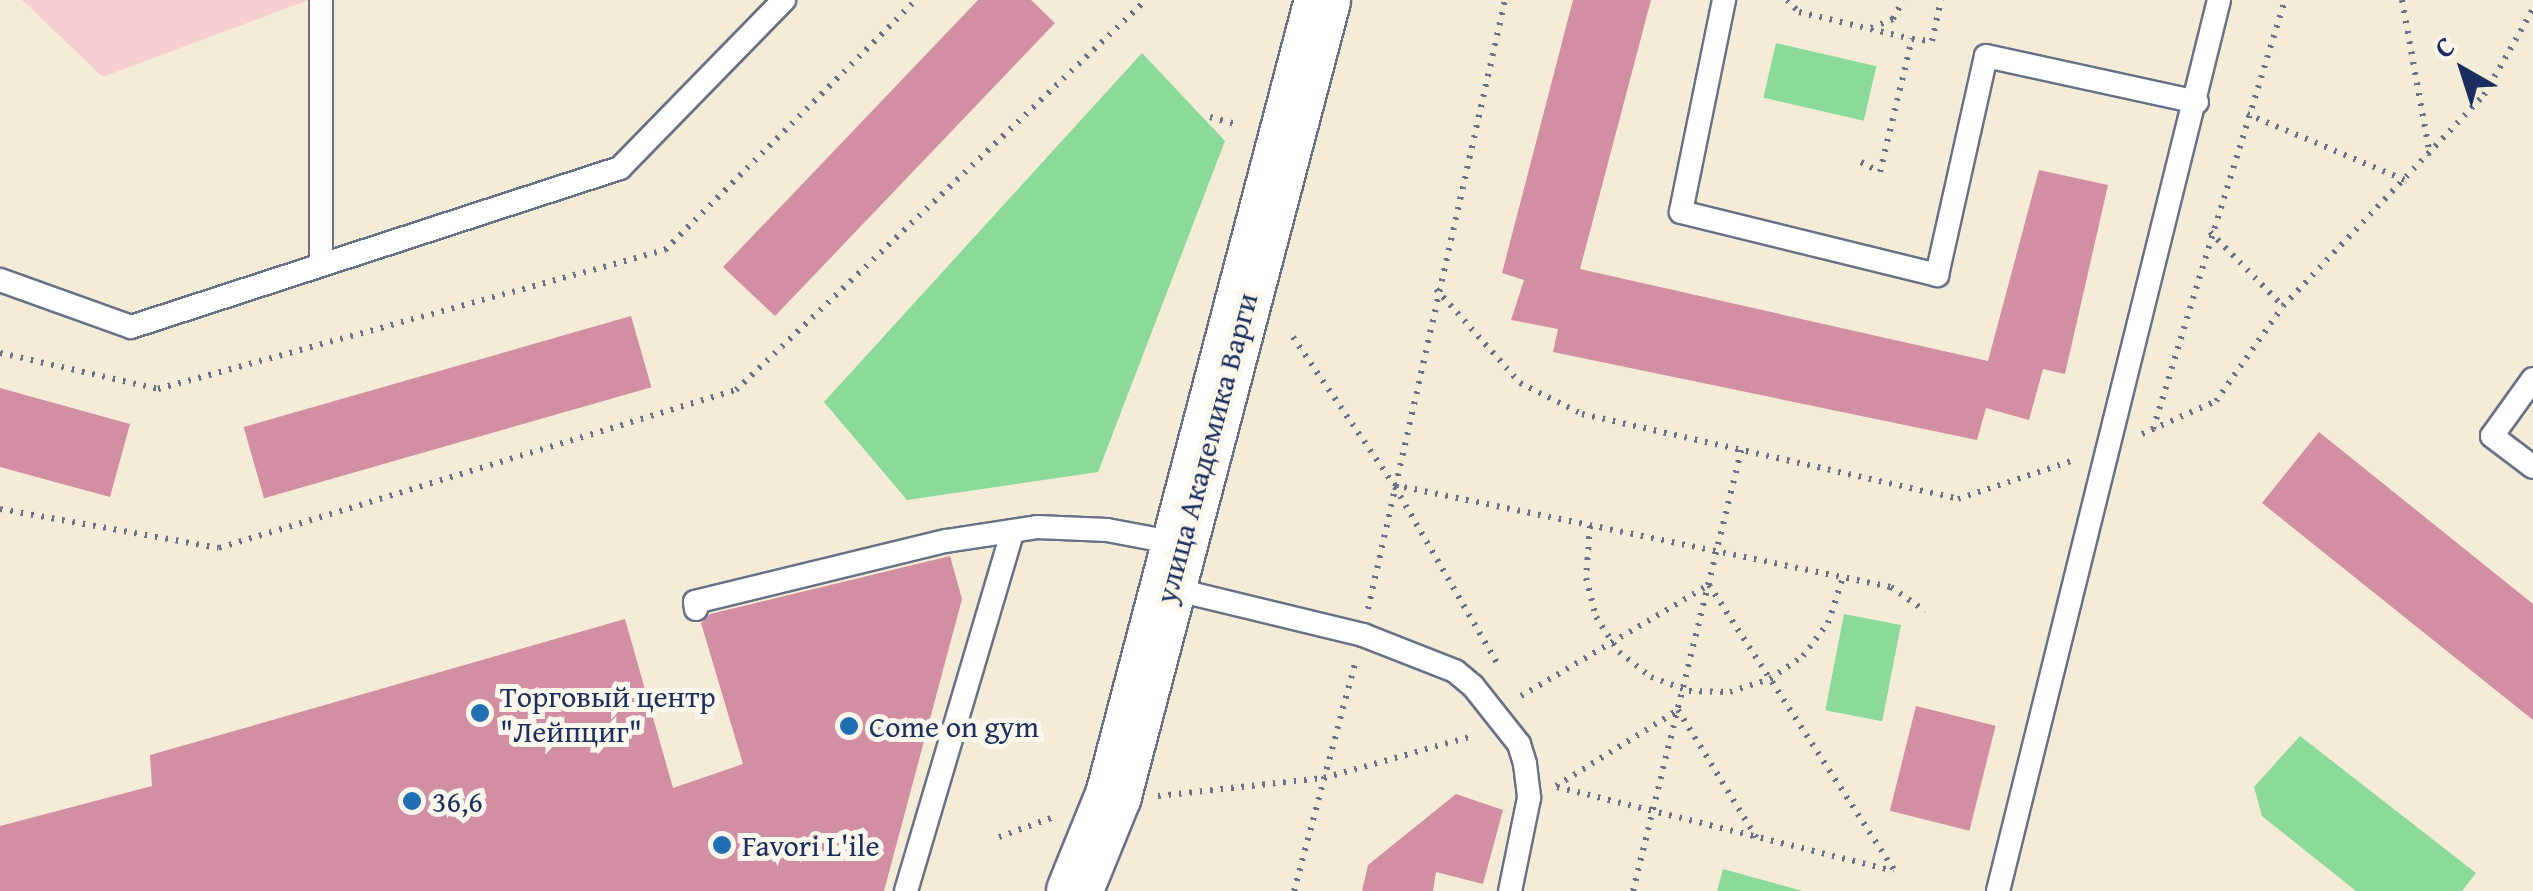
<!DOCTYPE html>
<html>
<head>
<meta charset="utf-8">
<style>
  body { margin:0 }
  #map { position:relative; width:2533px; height:891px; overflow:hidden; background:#f4ecd6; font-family:"Gentium Book Plus",serif }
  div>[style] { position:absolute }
  .built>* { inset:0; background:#f7cfd1 }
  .green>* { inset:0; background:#8bda99; transform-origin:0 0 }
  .building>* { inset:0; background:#d28fa3; transform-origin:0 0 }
  .path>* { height:6px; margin-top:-3px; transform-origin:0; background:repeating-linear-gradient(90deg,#677188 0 2.5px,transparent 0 10.5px) }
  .roads { filter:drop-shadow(2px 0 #677188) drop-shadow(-2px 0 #677188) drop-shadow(0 2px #677188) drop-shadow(0 -2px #677188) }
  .lane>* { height:22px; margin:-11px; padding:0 11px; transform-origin:11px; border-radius:11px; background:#fff }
  .secondary>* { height:55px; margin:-27.5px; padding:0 27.5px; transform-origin:27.5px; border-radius:27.5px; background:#fff }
  .dots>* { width:28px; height:28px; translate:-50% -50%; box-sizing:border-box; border:5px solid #fbf7ec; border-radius:50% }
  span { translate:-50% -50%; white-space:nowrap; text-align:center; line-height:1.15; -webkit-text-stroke:10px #fbf7ec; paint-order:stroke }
  .street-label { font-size:30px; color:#1b2f5e }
  .poi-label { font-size:30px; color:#1b2f5e }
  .left { translate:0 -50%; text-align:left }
  .north { position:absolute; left:2413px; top:20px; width:100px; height:100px; -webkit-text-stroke:8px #fbf7ec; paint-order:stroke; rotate:321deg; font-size:28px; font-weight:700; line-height:40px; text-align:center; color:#1b2f5e }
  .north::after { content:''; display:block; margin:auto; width:35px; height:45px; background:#1b2f5e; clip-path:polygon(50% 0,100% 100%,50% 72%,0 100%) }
</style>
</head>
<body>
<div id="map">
  <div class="built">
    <div style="clip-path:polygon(22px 0,309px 0,103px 77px)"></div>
  </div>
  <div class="green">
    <div style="left:1776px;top:43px;width:103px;height:56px;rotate:13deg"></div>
    <div style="clip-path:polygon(1142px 53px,1225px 141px,1098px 472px,907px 500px,824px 402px)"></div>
    <div style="left:1844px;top:614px;width:58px;height:98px;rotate:11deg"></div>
    <div style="clip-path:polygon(2300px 736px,2476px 873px,2462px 891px,2356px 891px,2262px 816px,2254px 787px)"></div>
    <div style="clip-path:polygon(1723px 869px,1803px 891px,1717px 891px)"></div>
  </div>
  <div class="building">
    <div style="clip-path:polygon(978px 0,1031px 0,1055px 23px,775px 316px,723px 267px)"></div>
    <div style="clip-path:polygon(1573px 0,1651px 0,1580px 269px,1988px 361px,2039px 170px,2108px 185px,2065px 374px,2043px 369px,2029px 420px,1986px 408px,1977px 440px,1553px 352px,1558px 329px,1511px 320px,1524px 280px,1502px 273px)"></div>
    <div style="left:631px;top:316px;width:74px;height:403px;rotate:74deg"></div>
    <div style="clip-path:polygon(0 388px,130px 424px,110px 497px,0 467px)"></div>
    <div style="clip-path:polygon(2319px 432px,2533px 604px,2533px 720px,2262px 503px)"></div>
    <div style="clip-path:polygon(950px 556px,962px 599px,884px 891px,0 891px,0 826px,152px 786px,150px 755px,625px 619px,673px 788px,743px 764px,701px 623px,710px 614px)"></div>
    <div style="left:1916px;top:706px;width:82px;height:108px;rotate:14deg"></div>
    <div style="clip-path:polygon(1456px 794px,1503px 810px,1483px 884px,1436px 872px,1433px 891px,1362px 891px,1368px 865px)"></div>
  </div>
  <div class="path">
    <div style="left:1787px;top:0;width:17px;rotate:45deg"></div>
    <div style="left:1799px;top:12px;width:116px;rotate:13.4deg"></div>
    <div style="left:2402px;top:0;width:158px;rotate:79.8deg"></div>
    <div style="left:1871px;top:28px;width:24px;rotate:-22deg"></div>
    <div style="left:1893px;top:19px;width:21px;rotate:-62deg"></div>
    <div style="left:2247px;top:114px;width:173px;rotate:22.7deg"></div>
    <div style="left:1210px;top:117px;width:31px;rotate:15deg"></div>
    <div style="left:1861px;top:162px;width:21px;rotate:28deg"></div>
    <div style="left:1880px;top:172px;width:137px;rotate:-76.5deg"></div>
    <div style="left:1912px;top:39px;width:20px;rotate:6deg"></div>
    <div style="left:1932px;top:41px;width:42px;rotate:-77.6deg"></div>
    <div style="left:2210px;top:232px;width:104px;rotate:45.4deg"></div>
    <div style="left:1436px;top:289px;width:126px;rotate:48.2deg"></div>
    <div style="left:1520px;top:383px;width:69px;rotate:26.6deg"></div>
    <div style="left:1582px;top:414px;width:385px;rotate:12.7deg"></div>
    <div style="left:1958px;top:499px;width:122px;rotate:-18.6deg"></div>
    <div style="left:1293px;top:337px;width:179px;rotate:55.7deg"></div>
    <div style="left:1394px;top:485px;width:507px;rotate:11.6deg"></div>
    <div style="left:1891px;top:587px;width:42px;rotate:35.2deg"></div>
    <div style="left:0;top:353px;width:162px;rotate:12.8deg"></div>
    <div style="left:158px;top:389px;width:526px;rotate:-15.33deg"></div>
    <div style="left:665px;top:250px;width:354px;rotate:-44.9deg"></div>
    <div style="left:2153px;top:429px;width:449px;rotate:-72.9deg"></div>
    <div style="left:2142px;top:434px;width:81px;rotate:-24deg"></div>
    <div style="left:2216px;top:401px;width:116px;rotate:-54.8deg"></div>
    <div style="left:2283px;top:306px;width:291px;rotate:-46.4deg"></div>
    <div style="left:2484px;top:95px;width:99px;rotate:-60.3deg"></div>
    <div style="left:1395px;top:487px;width:203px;rotate:59.9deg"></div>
    <div style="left:0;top:509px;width:222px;rotate:10.1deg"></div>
    <div style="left:219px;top:548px;width:541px;rotate:-16.99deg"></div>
    <div style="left:736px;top:390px;width:566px;rotate:-43.57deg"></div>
    <div style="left:1590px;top:526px;width:52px;rotate:94.4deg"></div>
    <div style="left:1586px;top:578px;width:40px;rotate:75.6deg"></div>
    <div style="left:1596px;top:617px;width:42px;rotate:56.7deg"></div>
    <div style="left:1619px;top:652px;width:41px;rotate:38deg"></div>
    <div style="left:1651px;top:677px;width:40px;rotate:20.2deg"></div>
    <div style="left:1689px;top:691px;width:41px;rotate:1.4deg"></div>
    <div style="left:1730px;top:692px;width:42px;rotate:-18deg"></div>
    <div style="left:1770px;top:679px;width:40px;rotate:-34.9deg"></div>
    <div style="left:1803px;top:656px;width:41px;rotate:-52.9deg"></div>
    <div style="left:1828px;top:623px;width:48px;rotate:-71.9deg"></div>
    <div style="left:1368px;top:609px;width:624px;rotate:-77.32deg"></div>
    <div style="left:1521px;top:696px;width:218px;rotate:-30.6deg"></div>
    <div style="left:1709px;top:585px;width:341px;rotate:57deg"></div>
    <div style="left:1556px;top:786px;width:144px;rotate:-31.9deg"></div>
    <div style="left:1678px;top:710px;width:153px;rotate:58.4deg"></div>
    <div style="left:1557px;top:787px;width:347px;rotate:14deg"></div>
    <div style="left:1158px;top:796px;width:167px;rotate:-6.2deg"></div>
    <div style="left:1324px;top:778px;width:154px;rotate:-15.8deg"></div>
    <div style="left:999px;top:837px;width:59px;rotate:-20deg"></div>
    <div style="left:1294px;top:891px;width:235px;rotate:-75deg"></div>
    <div style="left:1633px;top:891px;width:454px;rotate:-76.2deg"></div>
  </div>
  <div class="roads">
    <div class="lane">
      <div style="left:1724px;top:0;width:216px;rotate:101.5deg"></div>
      <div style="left:1681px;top:212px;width:264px;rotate:13.8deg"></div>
      <div style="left:1937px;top:275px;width:224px;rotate:-77.4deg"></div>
      <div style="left:1986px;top:56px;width:216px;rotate:12.3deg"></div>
      <div style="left:321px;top:265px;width:265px;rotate:-90deg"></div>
      <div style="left:0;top:280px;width:139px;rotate:19.7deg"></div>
      <div style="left:131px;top:327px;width:514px;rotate:-18.01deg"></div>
      <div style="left:620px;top:168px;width:235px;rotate:-45.7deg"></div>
      <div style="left:2533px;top:379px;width:70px;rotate:125.7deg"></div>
      <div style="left:2492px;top:436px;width:51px;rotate:37.1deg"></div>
      <div style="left:1169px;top:588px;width:200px;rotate:13.6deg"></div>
      <div style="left:1363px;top:635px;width:99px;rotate:21.4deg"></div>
      <div style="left:1455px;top:671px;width:23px;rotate:40deg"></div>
      <div style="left:1473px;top:686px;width:74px;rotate:51.6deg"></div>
      <div style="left:1519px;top:744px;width:21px;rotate:73deg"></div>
      <div style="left:1525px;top:764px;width:34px;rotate:83deg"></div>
      <div style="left:1529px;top:798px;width:95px;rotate:101.5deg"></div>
      <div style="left:696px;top:609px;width:7px;rotate:-98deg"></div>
      <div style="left:695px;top:602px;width:258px;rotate:-13.7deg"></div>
      <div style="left:946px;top:541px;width:92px;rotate:-8.7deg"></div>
      <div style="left:1037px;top:527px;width:70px;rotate:2.5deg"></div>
      <div style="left:1107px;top:530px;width:75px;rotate:10.7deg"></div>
      <div style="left:906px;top:891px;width:373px;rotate:-73.5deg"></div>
      <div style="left:1998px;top:891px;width:918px;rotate:-76.07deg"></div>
    </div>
    <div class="secondary">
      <div style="left:1074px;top:891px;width:104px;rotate:-67.9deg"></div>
      <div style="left:1113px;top:795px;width:822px;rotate:-75.27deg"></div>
    </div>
  </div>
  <div class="dots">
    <div style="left:480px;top:713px;background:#1f6fb2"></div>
    <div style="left:849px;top:726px;background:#1f6fb2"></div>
    <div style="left:412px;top:801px;background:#1f6fb2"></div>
    <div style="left:722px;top:845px;background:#1f6fb2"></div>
  </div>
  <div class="street-label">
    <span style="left:1206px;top:448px;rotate:-75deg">улица Академика Варги</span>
  </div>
  <div class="poi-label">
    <span class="left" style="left:500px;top:713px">Торговый центр<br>"Лейпциг"</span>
    <span class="left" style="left:869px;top:726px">Come on gym</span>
    <span class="left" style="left:432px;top:801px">36,6</span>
    <span class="left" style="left:742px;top:845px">Favori L'ile</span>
  </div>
  <div class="north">С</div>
</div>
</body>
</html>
